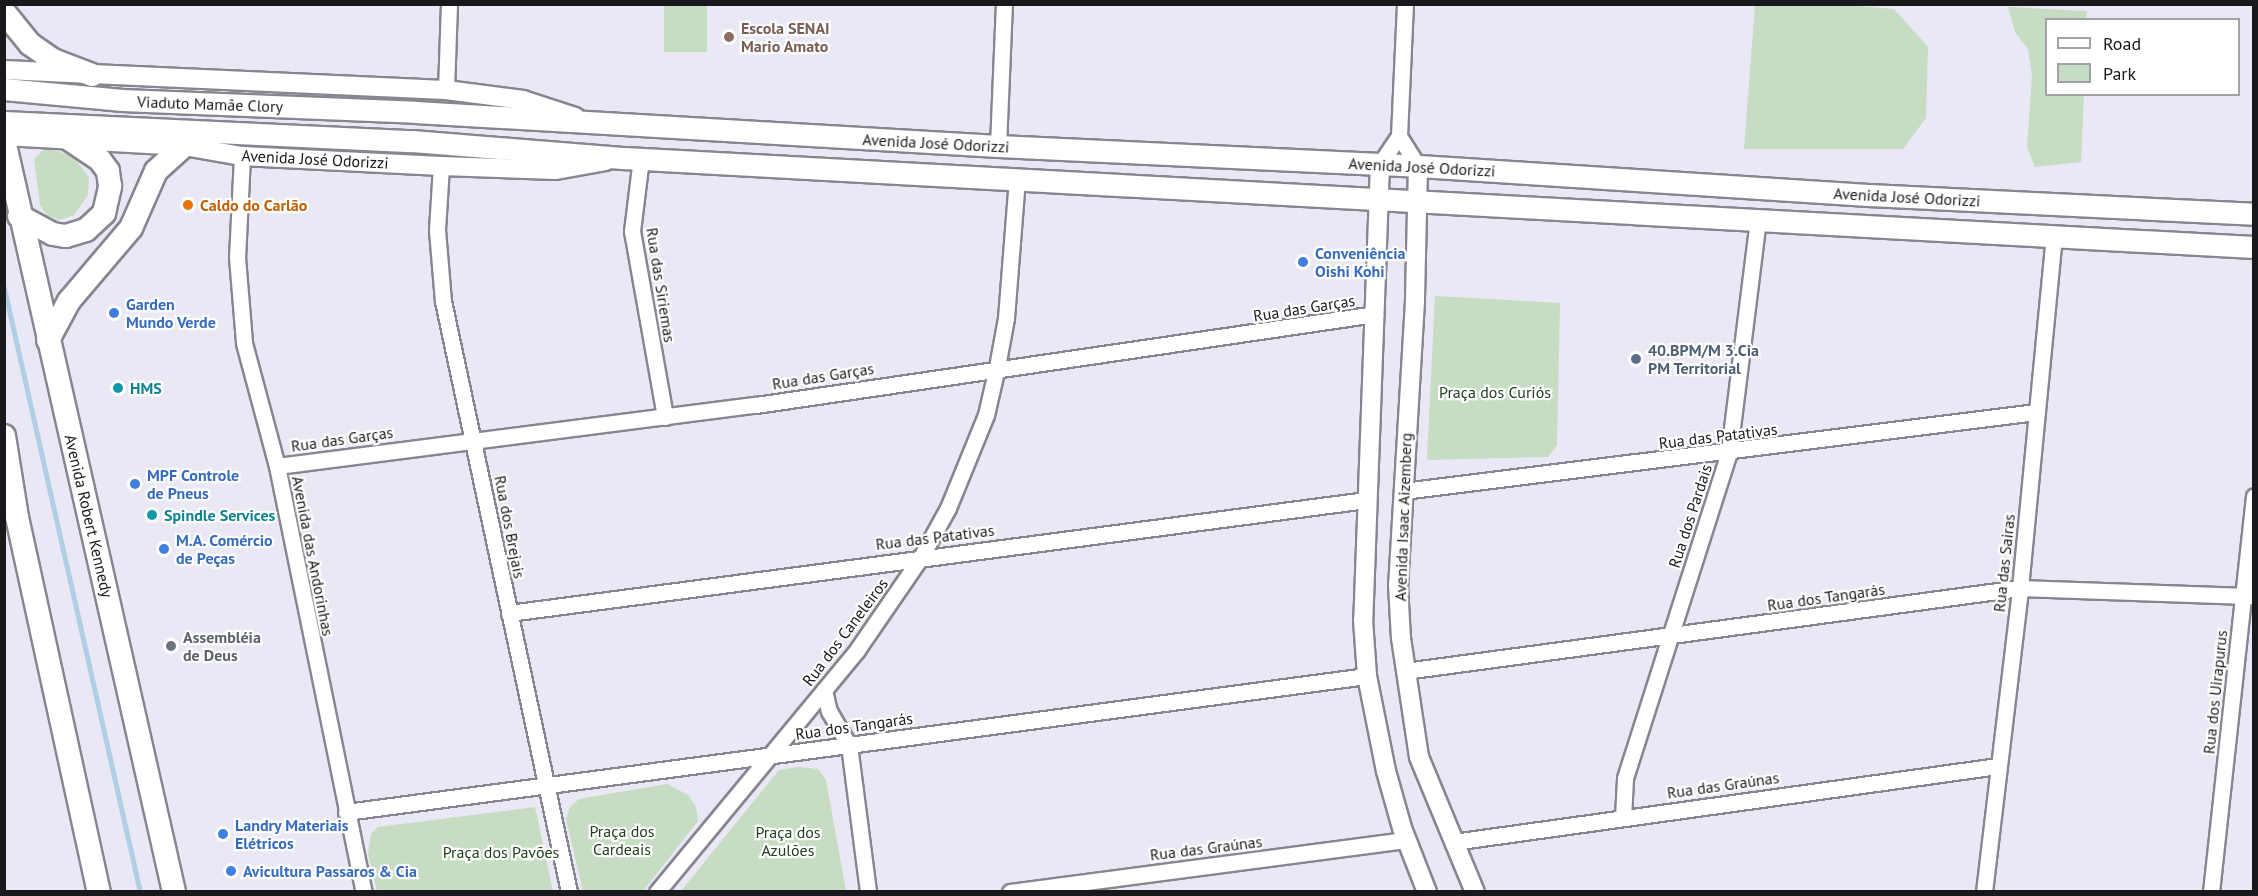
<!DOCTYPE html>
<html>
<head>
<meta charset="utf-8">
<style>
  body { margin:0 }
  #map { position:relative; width:2258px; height:896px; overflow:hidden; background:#e9e8f4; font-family:"PT Sans",sans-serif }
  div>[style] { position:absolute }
  .green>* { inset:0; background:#c6dcc3; transform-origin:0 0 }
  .stream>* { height:5px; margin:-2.5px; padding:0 2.5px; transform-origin:2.5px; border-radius:2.5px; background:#b0cee4 }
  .roads { filter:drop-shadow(2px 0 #878690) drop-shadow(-2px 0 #878690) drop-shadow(0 2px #878690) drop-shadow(0 -2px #878690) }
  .minor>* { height:15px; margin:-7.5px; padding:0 7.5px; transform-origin:7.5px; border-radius:7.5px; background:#fff }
  .tertiary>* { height:18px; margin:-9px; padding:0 9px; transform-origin:9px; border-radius:9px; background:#fff }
  .secondary>* { height:21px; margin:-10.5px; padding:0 10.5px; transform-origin:10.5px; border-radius:10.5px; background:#fff }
  .primary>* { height:22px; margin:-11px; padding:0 11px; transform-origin:11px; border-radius:11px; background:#fff }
  .dots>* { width:16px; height:16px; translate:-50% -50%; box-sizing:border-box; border:3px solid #fff; border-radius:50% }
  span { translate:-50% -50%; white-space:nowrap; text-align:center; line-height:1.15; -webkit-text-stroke:4.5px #fff; paint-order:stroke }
  .education-label { font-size:16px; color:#785e54; font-weight:700 }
  .left { translate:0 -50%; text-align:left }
  .street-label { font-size:16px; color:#19191d }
  .food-label { font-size:16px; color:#c56008; font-weight:700 }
  .shop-label { font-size:16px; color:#366cbe; font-weight:700 }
  .service-label { font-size:16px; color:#4e5e75; font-weight:700 }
  .culture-label { font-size:16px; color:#0d838f; font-weight:700 }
  .park-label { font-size:16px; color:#1e401a }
  .worship-label { font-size:16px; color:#5b616d; font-weight:700 }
  .frame { position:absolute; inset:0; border:6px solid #19191d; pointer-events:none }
  .legend { position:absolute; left:2045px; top:18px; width:195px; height:78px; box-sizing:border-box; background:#fff; border:2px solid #a3a3a5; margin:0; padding:8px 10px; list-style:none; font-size:18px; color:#19191d }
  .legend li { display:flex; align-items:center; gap:12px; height:30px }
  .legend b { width:30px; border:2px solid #a3a3a5 }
</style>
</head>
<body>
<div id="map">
  <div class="green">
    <div style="clip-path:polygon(1832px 4px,1894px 9px,1928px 47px,1926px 118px,1903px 149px,1744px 149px,1755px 5px)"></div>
    <div style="left:664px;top:5px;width:43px;height:47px"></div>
    <div style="clip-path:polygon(2008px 7px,2087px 11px,2086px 19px,2046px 20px,2046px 94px,2084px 95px,2081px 162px,2035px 167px,2027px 147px,2032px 77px,2028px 49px,2015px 32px)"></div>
    <div style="clip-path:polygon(43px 150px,55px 150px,73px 157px,89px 177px,88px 195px,74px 215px,59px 220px,47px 215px,40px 205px,34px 159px)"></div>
    <div style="clip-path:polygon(1435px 296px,1560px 303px,1557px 445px,1548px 457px,1427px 460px)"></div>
    <div style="clip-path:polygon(799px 767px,818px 769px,826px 780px,846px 891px,681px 891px,779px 770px)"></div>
    <div style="clip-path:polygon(667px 784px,688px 795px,696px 807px,698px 821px,643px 891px,583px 891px,566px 819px,570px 807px,579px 799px)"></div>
    <div style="clip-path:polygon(535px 807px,553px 891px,377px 891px,368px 854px,371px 834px,378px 827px)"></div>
  </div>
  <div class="stream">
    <div style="left:4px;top:288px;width:619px;rotate:77.31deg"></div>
  </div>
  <div class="roads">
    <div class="minor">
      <div style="left:446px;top:90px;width:86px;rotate:-88deg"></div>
      <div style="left:1399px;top:136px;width:36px;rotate:58deg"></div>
      <div style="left:998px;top:146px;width:142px;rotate:-87.6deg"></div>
      <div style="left:242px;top:156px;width:101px;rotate:92.8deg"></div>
      <div style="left:237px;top:257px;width:86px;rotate:85.3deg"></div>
      <div style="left:244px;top:343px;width:127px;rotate:75deg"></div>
      <div style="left:277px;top:466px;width:435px;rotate:78.5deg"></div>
      <div style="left:641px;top:158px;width:74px;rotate:97deg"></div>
      <div style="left:632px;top:231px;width:189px;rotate:79.9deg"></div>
      <div style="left:1380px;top:164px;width:34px;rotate:-56deg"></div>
      <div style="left:1399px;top:136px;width:132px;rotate:-87.4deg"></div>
      <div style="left:441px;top:166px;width:64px;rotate:93.6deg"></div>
      <div style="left:437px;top:230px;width:71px;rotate:85.2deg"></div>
      <div style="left:443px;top:301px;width:604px;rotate:77.96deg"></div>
      <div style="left:277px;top:466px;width:483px;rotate:-7.3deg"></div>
      <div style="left:756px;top:405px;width:626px;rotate:-8.36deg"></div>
      <div style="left:1403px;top:491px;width:638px;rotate:-7.11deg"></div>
      <div style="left:509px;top:613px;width:864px;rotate:-7.51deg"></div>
      <div style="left:1405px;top:671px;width:621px;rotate:-7.69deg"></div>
      <div style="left:2020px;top:588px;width:234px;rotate:2deg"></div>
      <div style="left:824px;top:690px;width:22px;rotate:77deg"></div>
      <div style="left:829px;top:711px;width:39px;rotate:60deg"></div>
      <div style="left:849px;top:745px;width:148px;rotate:82.6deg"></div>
      <div style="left:346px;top:812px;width:1030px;rotate:-7.59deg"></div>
      <div style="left:1623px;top:817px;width:39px;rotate:-87deg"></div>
      <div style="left:1625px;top:778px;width:342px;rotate:-72.3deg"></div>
      <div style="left:1729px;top:452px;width:235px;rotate:-82.9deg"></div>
      <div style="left:1453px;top:842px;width:550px;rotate:-7.94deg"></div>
      <div style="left:657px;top:892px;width:314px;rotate:-50.4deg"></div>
      <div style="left:857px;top:650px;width:113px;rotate:-55.5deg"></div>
      <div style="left:921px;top:557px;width:56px;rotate:-61.1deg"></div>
      <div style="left:948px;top:508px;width:100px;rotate:-67.8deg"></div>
      <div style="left:986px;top:415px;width:49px;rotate:-77.1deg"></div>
      <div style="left:997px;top:367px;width:50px;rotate:-79.6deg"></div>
      <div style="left:1006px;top:318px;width:139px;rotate:-85.5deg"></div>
      <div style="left:1010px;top:892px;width:399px;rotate:-7.5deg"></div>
      <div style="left:1984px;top:892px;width:306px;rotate:-83.2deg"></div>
      <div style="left:2020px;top:588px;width:352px;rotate:-84.5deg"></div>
      <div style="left:2211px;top:892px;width:398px;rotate:-83.8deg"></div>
    </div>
    <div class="tertiary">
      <div style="left:4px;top:70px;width:442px;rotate:2.6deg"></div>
      <div style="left:446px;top:90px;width:78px;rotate:7.4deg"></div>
      <div style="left:523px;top:100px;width:55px;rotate:18.1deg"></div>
      <div style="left:4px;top:136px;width:180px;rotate:3.2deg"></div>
      <div style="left:184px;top:146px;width:59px;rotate:9.8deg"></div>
      <div style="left:242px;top:156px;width:199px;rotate:2.9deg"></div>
      <div style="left:441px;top:166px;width:115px;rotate:2deg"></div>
      <div style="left:556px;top:170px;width:51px;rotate:-10.2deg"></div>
      <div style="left:1380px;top:164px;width:456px;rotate:92.1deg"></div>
      <div style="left:1363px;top:620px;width:56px;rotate:85.9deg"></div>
      <div style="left:1367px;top:676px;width:97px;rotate:78.7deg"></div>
      <div style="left:1386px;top:771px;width:59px;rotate:74.3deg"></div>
      <div style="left:1402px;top:828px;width:69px;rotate:68.7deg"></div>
      <div style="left:1418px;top:166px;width:135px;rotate:91.3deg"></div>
      <div style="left:1415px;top:301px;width:285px;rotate:93.4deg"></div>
      <div style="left:1398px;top:585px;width:53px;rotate:86.8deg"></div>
      <div style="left:1401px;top:638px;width:120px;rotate:81.4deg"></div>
      <div style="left:1419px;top:757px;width:146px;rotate:67.5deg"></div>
    </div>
    <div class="secondary">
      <div style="left:4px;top:89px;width:119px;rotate:5.3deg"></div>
      <div style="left:122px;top:100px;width:293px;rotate:2.3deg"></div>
      <div style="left:415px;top:112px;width:584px;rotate:3.34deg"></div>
      <div style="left:998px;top:146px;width:420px;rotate:2.7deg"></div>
      <div style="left:1418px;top:166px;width:452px;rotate:3.7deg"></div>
      <div style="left:1869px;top:195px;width:385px;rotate:2.8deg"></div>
      <div style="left:4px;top:122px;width:408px;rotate:2.7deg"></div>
      <div style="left:412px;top:141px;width:214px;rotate:4.6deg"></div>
      <div style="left:625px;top:158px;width:1631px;rotate:3.13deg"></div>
    </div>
    <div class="primary">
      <div style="left:4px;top:12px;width:41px;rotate:50.9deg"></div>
      <div style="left:30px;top:44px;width:28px;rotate:35deg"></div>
      <div style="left:53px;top:60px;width:42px;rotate:21deg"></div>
      <div style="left:4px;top:140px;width:771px;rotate:77.26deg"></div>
      <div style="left:19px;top:216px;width:38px;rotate:28deg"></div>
      <div style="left:53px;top:234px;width:13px;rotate:9deg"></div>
      <div style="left:66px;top:236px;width:21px;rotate:-17deg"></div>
      <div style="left:86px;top:230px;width:25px;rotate:-43deg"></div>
      <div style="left:104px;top:213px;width:28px;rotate:-77deg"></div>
      <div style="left:110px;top:186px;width:15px;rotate:-98deg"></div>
      <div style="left:108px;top:171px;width:14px;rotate:-126deg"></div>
      <div style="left:100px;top:160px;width:37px;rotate:-146deg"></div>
      <div style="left:48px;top:340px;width:44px;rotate:-61.7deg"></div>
      <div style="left:69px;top:301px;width:96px;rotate:-49.7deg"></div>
      <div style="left:131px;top:228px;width:62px;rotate:-66.3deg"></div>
      <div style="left:156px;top:171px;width:38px;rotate:-42deg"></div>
      <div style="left:4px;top:436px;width:82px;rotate:80.9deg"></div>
      <div style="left:17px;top:517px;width:384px;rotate:77.7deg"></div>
    </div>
  </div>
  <div class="dots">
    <div style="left:729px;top:37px;background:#8d6e63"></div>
    <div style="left:188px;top:205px;background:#e8710a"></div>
    <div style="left:1303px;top:262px;background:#3f7fe0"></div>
    <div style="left:114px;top:313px;background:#3f7fe0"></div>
    <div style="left:1636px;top:359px;background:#5c6f8a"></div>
    <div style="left:118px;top:388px;background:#0f9aa8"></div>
    <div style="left:135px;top:484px;background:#3f7fe0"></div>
    <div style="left:152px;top:515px;background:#0f9aa8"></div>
    <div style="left:164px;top:549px;background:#3f7fe0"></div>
    <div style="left:171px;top:646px;background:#6b7280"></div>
    <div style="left:223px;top:834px;background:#3f7fe0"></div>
    <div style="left:231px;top:871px;background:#3f7fe0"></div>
  </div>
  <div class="education-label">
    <span class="left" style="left:741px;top:37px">Escola SENAI<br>Mario Amato</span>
  </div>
  <div class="street-label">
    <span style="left:210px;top:104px;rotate:2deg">Viaduto Mamãe Clory</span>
    <span style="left:936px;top:143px;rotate:3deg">Avenida José Odorizzi</span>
    <span style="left:315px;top:159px;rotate:3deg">Avenida José Odorizzi</span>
    <span style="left:1422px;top:167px;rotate:3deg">Avenida José Odorizzi</span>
    <span style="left:1907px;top:197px;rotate:3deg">Avenida José Odorizzi</span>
    <span style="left:661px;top:285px;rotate:81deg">Rua das Siriemas</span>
    <span style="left:1304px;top:308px;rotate:-9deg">Rua das Garças</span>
    <span style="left:823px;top:376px;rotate:-9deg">Rua das Garças</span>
    <span style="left:1718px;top:436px;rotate:-7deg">Rua das Patativas</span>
    <span style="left:342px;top:439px;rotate:-8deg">Rua das Garças</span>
    <span style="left:89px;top:516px;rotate:77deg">Avenida Robert Kennedy</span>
    <span style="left:1690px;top:516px;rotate:-72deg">Rua dos Pardais</span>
    <span style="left:1403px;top:517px;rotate:-88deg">Avenida Isaac Aizemberg</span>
    <span style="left:510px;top:527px;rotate:79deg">Rua dos Brejais</span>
    <span style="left:935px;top:537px;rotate:-7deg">Rua das Patativas</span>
    <span style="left:313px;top:556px;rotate:79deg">Avenida das Andorinhas</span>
    <span style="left:2004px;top:563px;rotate:-84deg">Rua das Sairas</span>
    <span style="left:1826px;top:597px;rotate:-8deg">Rua dos Tangarás</span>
    <span style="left:845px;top:632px;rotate:-53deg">Rua dos Caneleiros</span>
    <span style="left:2215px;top:692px;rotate:-84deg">Rua dos Uirapurus</span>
    <span style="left:854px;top:726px;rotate:-8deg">Rua dos Tangarás</span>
    <span style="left:1723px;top:785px;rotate:-8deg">Rua das Graúnas</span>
    <span style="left:1206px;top:848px;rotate:-7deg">Rua das Graúnas</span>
  </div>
  <div class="food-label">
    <span class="left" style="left:200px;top:205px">Caldo do Carlão</span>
  </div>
  <div class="shop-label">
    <span class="left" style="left:1315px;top:262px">Conveniência<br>Oishi Kohi</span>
    <span class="left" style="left:126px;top:313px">Garden<br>Mundo Verde</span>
    <span class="left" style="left:147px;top:484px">MPF Controle<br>de Pneus</span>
    <span class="left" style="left:176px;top:549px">M.A. Comércio<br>de Peças</span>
    <span class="left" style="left:235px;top:834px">Landry Materiais<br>Elétricos</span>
    <span class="left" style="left:243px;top:871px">Avicultura Passaros &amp; Cia</span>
  </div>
  <div class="service-label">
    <span class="left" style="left:1648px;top:359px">40.BPM/M 3.Cia<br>PM Territorial</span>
  </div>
  <div class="culture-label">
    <span class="left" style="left:130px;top:388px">HMS</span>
    <span class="left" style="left:164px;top:515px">Spindle Services</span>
  </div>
  <div class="park-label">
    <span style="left:1495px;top:392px">Praça dos Curiós</span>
    <span style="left:622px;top:840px">Praça dos<br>Cardeais</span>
    <span style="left:788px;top:841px">Praça dos<br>Azulões</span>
    <span style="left:501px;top:852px">Praça dos Pavões</span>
  </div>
  <div class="worship-label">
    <span class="left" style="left:183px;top:646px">Assembléia<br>de Deus</span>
  </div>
  <div class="frame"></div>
  <ul class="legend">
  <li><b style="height:8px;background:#fff"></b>Road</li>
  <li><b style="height:16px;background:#c6dcc3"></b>Park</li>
  </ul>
</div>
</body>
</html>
